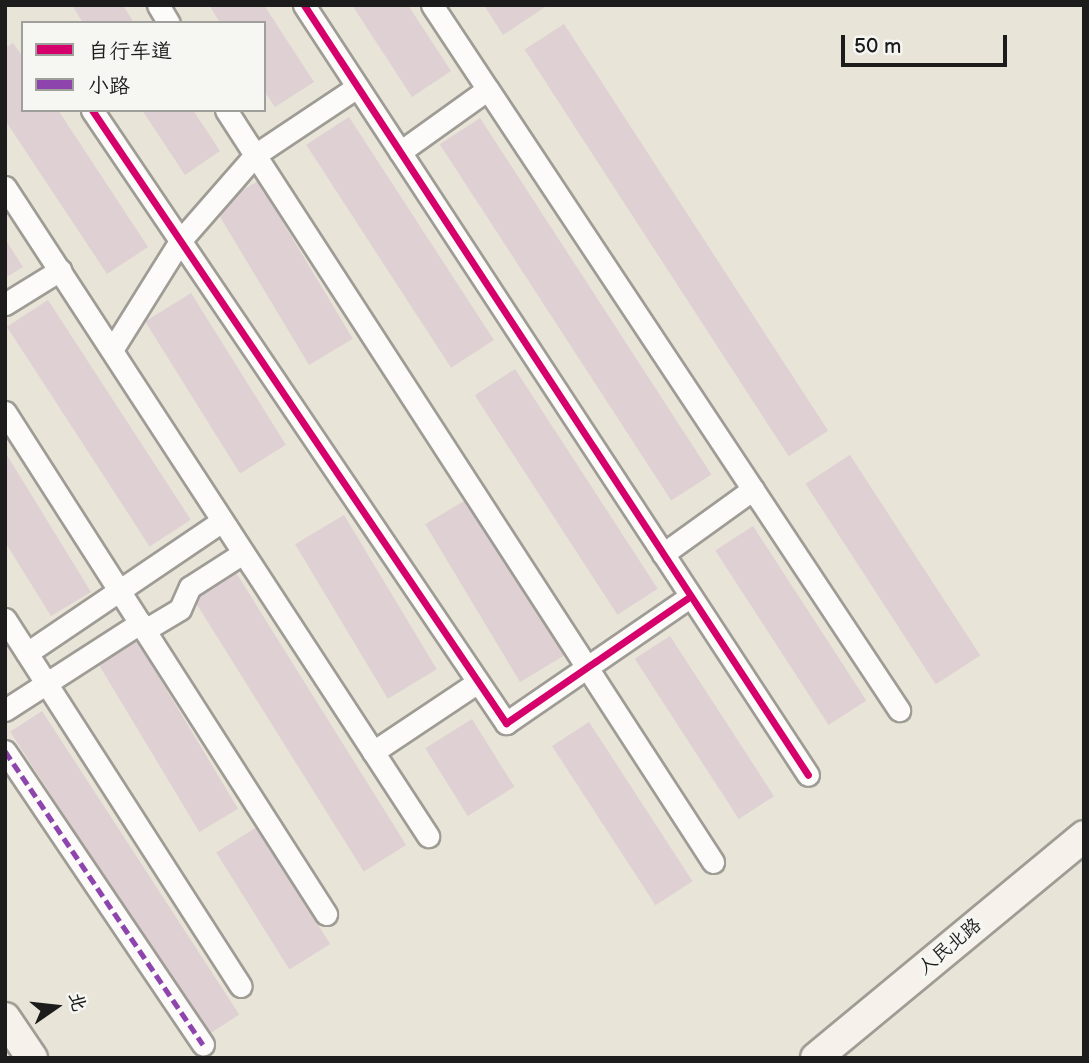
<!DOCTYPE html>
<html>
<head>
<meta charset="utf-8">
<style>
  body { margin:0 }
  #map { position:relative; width:1089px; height:1063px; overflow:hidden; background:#e8e4d7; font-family:"Balsamiq Sans","LXGW WenKai TC",sans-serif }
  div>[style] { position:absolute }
  .building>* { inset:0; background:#dfd0d3; transform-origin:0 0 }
  .roads { filter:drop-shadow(2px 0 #9e9c95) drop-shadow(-2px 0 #9e9c95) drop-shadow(0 2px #9e9c95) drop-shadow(0 -2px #9e9c95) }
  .street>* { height:21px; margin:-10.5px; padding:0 10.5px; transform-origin:10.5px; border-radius:10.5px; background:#fcfbf9 }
  .secondary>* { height:30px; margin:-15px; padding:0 15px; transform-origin:15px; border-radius:15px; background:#f6f2eb }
  .quiet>* { height:5px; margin-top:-2.5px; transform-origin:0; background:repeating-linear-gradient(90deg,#8e44ad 0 10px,transparent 0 15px) }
  .cycleway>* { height:7px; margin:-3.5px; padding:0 3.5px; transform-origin:3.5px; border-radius:3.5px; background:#d6006c }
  span { translate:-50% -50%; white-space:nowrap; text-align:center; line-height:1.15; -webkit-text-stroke:7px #f6f6f2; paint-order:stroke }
  .street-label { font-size:19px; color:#1c1c1c }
  .frame { position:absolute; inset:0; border:7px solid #1c1c1c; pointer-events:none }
  .legend { position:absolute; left:21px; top:21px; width:245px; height:91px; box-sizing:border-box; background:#f6f6f2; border:2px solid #9f9f9c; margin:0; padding:9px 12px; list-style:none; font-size:21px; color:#1c1c1c }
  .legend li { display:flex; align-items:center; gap:14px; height:35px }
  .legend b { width:35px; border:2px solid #9f9f9c }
  .north { position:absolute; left:21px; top:972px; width:70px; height:70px; -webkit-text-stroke:5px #f6f6f2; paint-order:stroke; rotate:76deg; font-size:19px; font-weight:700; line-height:28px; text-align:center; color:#1c1c1c }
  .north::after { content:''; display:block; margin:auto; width:24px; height:32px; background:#1c1c1c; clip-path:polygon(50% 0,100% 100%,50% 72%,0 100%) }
  .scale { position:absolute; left:841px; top:35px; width:166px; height:32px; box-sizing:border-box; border:4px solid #1c1c1c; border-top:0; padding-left:9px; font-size:21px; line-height:24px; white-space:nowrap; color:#1c1c1c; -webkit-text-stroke:5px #f6f6f2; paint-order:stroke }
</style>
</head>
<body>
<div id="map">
  <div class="building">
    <div style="clip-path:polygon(72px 5px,123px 5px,134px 23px,83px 23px)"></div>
    <div style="clip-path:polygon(209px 5px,264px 5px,314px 82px,275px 107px,264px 91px,264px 23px,220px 23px)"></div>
    <div style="clip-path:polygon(352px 5px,408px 5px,451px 71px,412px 97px)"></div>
    <div style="clip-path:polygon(484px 5px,548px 5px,503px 35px)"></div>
    <div style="left:564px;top:24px;width:485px;height:47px;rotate:57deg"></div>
    <div style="clip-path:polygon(13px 43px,23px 57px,23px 110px,58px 110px,148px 247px,107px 274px,5px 120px,5px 48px)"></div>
    <div style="clip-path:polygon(142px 110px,193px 110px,220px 151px,185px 175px)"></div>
    <div style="left:349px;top:117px;width:266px;height:51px;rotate:57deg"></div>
    <div style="left:480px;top:118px;width:425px;height:48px;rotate:57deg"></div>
    <div style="left:258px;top:181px;width:184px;height:51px;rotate:59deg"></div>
    <div style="clip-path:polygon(5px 239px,23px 267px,5px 278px)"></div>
    <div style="left:191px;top:293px;width:179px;height:54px;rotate:58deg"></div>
    <div style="left:48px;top:300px;width:262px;height:49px;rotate:57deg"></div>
    <div style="left:515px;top:369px;width:262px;height:48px;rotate:57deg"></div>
    <div style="clip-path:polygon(5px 452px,91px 592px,51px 616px,5px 542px)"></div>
    <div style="left:850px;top:455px;width:239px;height:53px;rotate:57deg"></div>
    <div style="left:469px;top:498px;width:184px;height:51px;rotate:59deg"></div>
    <div style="left:344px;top:515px;width:180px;height:57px;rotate:59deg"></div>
    <div style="left:753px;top:526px;width:208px;height:45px;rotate:57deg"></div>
    <div style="left:235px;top:571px;width:323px;height:50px;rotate:58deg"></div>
    <div style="left:670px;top:636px;width:191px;height:42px;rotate:57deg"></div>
    <div style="left:136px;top:639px;width:198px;height:45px;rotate:59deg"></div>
    <div style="left:42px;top:711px;width:362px;height:38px;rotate:57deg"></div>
    <div style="left:472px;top:719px;width:80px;height:55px;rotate:58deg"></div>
    <div style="left:589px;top:722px;width:190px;height:44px;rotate:57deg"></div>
    <div style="left:257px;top:827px;width:138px;height:48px;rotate:58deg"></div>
  </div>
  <div class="roads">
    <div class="street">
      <div style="left:158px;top:5px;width:21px;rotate:59deg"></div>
      <div style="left:304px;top:5px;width:920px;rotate:56.79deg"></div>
      <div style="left:432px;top:5px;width:846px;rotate:56.48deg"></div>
      <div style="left:92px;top:110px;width:740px;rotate:55.97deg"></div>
      <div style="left:506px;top:723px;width:224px;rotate:-34.5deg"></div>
      <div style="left:226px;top:110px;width:896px;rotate:57.07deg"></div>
      <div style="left:400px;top:152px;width:108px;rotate:-35.6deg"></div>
      <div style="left:5px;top:187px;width:775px;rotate:56.9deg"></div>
      <div style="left:5px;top:304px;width:65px;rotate:-31.7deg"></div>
      <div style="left:112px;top:350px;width:128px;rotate:-58deg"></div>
      <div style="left:180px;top:241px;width:114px;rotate:-48.9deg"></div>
      <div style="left:255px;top:155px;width:123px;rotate:-33.7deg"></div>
      <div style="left:5px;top:412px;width:596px;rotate:57.4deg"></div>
      <div style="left:663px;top:554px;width:111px;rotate:-35.8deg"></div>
      <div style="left:5px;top:619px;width:436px;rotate:57.3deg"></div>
      <div style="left:145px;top:630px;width:41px;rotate:-31deg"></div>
      <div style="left:180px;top:609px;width:24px;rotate:-66deg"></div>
      <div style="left:190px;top:587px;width:63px;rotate:-32.7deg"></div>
      <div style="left:27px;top:653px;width:235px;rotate:-34.1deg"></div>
      <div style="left:5px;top:710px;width:161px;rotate:-32.8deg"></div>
      <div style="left:5px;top:751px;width:354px;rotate:56deg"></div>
      <div style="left:373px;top:752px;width:126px;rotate:-33.7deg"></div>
    </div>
    <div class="secondary">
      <div style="left:5px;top:1018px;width:48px;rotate:56deg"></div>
      <div style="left:816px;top:1058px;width:348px;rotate:-39.6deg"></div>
    </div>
  </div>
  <div class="quiet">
    <div style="left:5px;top:751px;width:354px;rotate:56deg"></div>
  </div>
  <div class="cycleway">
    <div style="left:304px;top:5px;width:920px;rotate:56.79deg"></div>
    <div style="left:92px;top:110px;width:740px;rotate:55.97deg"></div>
    <div style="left:506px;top:723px;width:224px;rotate:-34.5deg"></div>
  </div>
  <div class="street-label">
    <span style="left:950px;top:947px;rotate:-40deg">人民北路</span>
  </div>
  <div class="frame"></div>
  <ul class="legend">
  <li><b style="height:9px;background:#d6006c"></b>自行车道</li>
  <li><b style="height:9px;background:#8e44ad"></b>小路</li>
  </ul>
  <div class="north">北</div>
  <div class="scale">50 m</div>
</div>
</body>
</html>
